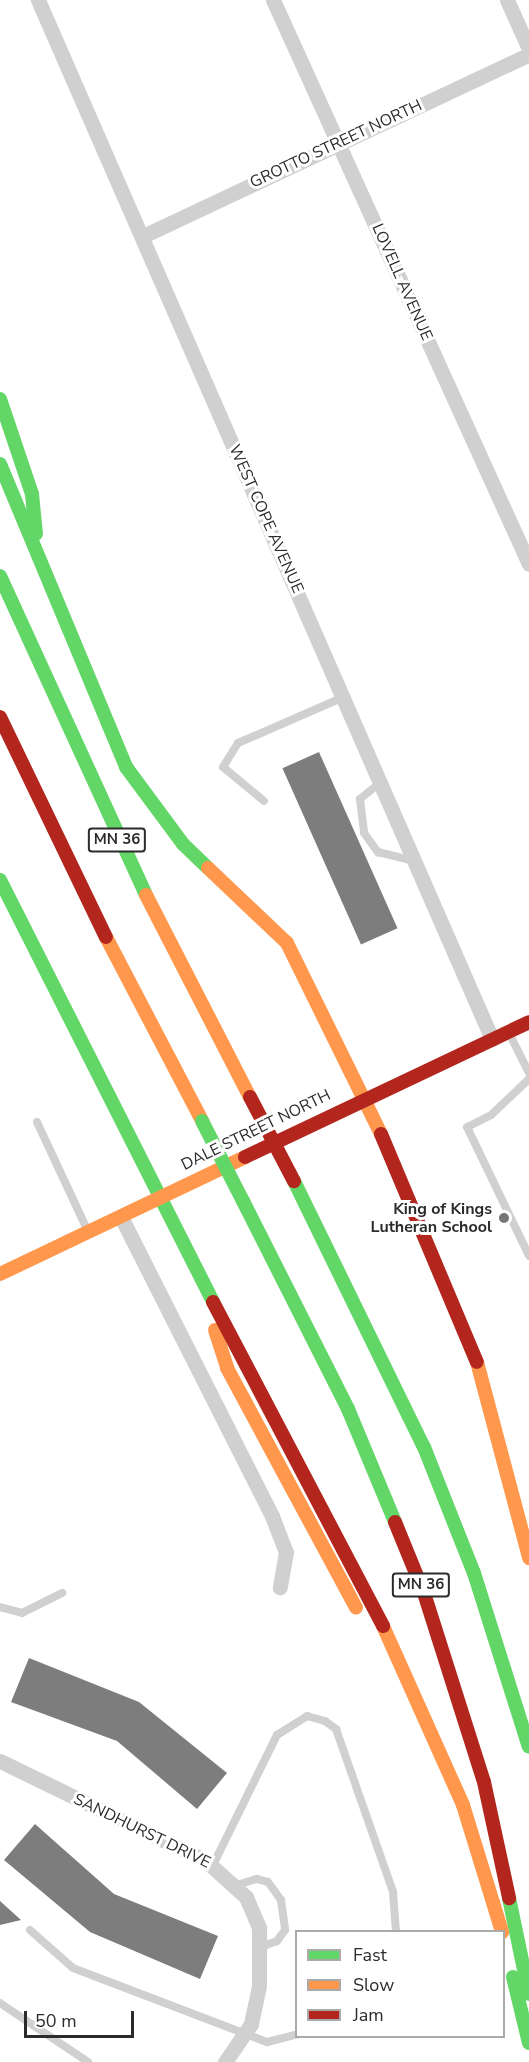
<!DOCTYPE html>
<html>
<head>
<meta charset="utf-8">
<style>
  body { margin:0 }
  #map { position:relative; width:529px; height:2062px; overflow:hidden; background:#fff; font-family:"Nunito Sans",sans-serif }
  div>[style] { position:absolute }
  .building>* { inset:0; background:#7d7d7d; transform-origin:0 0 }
  .lane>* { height:8px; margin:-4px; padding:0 4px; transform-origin:4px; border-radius:4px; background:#d0d0d0 }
  .street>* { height:15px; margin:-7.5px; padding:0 7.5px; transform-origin:7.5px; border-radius:7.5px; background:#d0d0d0 }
  .fast>* { height:14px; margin:-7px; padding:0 7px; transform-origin:7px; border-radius:7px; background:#63d668 }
  .slow>* { height:14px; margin:-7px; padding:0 7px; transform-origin:7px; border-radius:7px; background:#ff974d }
  .jam>* { height:14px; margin:-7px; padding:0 7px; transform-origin:7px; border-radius:7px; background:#b3261e }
  .fast-bridge>* { height:14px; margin:-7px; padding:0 7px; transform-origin:7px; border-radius:7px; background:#63d668 }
  .jam-bridge>* { height:14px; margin:-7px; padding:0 7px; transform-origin:7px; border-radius:7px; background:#b3261e }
  .dots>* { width:16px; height:16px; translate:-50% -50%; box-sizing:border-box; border:3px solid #fff; border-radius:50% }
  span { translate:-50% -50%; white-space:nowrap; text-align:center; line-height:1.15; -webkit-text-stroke:6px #fff; paint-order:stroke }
  .shield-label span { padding:2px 4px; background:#fff; border:2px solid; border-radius:4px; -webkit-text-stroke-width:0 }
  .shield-label { font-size:15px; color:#2b2b2b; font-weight:700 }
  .street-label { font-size:16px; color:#2b2b2b }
  .poi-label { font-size:16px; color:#2b2b2b; font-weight:700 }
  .right { translate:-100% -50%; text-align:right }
  .legend { position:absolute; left:295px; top:1930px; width:210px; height:108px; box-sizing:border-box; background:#fff; border:2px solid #aaa; margin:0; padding:8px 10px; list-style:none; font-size:18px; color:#2b2b2b }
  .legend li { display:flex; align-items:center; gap:12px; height:30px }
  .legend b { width:30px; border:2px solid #aaa }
  .scale { position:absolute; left:24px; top:2011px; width:110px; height:27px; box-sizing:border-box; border:3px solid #2b2b2b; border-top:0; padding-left:8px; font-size:18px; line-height:21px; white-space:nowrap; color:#2b2b2b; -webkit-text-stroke:4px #fff; paint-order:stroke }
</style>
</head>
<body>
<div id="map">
  <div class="building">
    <div style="left:319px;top:752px;width:193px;height:40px;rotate:66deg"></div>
    <div style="clip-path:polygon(29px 1658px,139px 1702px,227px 1773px,197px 1809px,117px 1741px,11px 1702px)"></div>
    <div style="clip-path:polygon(35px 1824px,114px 1894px,218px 1936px,200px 1979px,90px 1932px,4px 1860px)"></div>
    <div style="clip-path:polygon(0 1901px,21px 1920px,0 1925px)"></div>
  </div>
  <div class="lane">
    <div style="left:381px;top:782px;width:27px;rotate:141deg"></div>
    <div style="left:360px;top:799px;width:34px;rotate:83deg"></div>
    <div style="left:364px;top:833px;width:24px;rotate:54deg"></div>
    <div style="left:378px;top:852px;width:37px;rotate:14deg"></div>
    <div style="left:264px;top:801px;width:53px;rotate:-140.3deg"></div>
    <div style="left:223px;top:767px;width:28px;rotate:-58deg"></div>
    <div style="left:238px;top:743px;width:116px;rotate:-23.5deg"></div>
    <div style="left:509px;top:1033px;width:45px;rotate:63.4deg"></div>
    <div style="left:529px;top:1079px;width:52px;rotate:136.5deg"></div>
    <div style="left:491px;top:1115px;width:27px;rotate:153deg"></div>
    <div style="left:467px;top:1127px;width:143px;rotate:64.3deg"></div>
    <div style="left:37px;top:1122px;width:118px;rotate:65deg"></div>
    <div style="left:0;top:1607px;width:23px;rotate:15deg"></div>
    <div style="left:22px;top:1613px;width:45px;rotate:-26.6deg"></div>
    <div style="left:213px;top:1865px;width:145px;rotate:-63.8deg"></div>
    <div style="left:277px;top:1735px;width:36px;rotate:-32deg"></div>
    <div style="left:307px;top:1716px;width:19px;rotate:16deg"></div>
    <div style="left:325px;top:1721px;width:14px;rotate:36deg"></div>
    <div style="left:336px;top:1729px;width:173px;rotate:70.7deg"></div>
    <div style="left:393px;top:1892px;width:40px;rotate:85.7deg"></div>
    <div style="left:237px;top:1885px;width:21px;rotate:-17deg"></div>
    <div style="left:257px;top:1879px;width:11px;rotate:15deg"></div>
    <div style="left:268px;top:1882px;width:22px;rotate:54deg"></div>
    <div style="left:281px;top:1900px;width:30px;rotate:82deg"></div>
    <div style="left:285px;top:1930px;width:14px;rotate:126deg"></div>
    <div style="left:277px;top:1941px;width:17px;rotate:159deg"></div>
    <div style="left:30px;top:1930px;width:57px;rotate:41.5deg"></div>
    <div style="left:73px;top:1968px;width:208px;rotate:20.9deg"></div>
    <div style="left:267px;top:2042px;width:30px;rotate:-14deg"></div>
    <div style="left:0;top:2003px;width:106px;rotate:33.8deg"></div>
  </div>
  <div class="street">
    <div style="left:38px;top:0;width:1134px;rotate:66.4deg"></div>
    <div style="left:273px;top:0;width:619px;rotate:65.59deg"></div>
    <div style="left:507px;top:0;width:54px;rotate:65.8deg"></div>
    <div style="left:143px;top:236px;width:427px;rotate:-25.2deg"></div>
    <div style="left:121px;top:1217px;width:335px;rotate:63.2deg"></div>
    <div style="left:272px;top:1516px;width:39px;rotate:69deg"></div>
    <div style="left:286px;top:1552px;width:36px;rotate:100deg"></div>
    <div style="left:0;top:1761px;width:229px;rotate:25.9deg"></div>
    <div style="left:206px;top:1861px;width:54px;rotate:42deg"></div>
    <div style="left:246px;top:1897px;width:34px;rotate:67deg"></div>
    <div style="left:259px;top:1928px;width:58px;rotate:90deg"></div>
    <div style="left:259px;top:1986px;width:39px;rotate:102deg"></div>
    <div style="left:251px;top:2024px;width:46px;rotate:124.4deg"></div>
  </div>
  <div class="fast">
    <div style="left:0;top:399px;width:100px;rotate:71.4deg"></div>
    <div style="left:32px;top:494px;width:40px;rotate:84.3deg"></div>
    <div style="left:0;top:464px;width:328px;rotate:67.4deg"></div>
    <div style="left:126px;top:767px;width:96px;rotate:53.5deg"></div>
    <div style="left:183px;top:844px;width:35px;rotate:44deg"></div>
    <div style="left:0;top:576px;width:351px;rotate:65.4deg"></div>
    <div style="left:0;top:880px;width:473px;rotate:63.2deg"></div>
    <div style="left:294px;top:1181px;width:296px;rotate:64deg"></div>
    <div style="left:424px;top:1447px;width:136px;rotate:68.4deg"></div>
    <div style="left:474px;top:1573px;width:182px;rotate:72.5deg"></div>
    <div style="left:243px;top:1201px;width:233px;rotate:63.2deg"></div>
    <div style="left:348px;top:1409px;width:122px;rotate:67.4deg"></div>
    <div style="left:509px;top:1898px;width:98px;rotate:78.2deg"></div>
    <div style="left:513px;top:1977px;width:68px;rotate:76.4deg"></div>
  </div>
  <div class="slow">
    <div style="left:208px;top:868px;width:109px;rotate:43.5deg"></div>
    <div style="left:287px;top:943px;width:213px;rotate:63.8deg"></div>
    <div style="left:146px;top:895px;width:227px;rotate:62.8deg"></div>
    <div style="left:106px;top:937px;width:208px;rotate:62.4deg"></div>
    <div style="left:0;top:1274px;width:272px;rotate:-25.5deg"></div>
    <div style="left:215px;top:1330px;width:40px;rotate:72deg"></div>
    <div style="left:227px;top:1368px;width:272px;rotate:61.7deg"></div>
    <div style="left:477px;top:1362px;width:203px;rotate:75.1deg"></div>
    <div style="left:383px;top:1626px;width:196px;rotate:65.9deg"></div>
    <div style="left:463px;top:1805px;width:133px;rotate:72.9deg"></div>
  </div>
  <div class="jam">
    <div style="left:0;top:717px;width:244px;rotate:64.3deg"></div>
    <div style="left:381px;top:1134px;width:247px;rotate:67.2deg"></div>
    <div style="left:245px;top:1157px;width:314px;rotate:-25.4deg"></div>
    <div style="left:213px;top:1302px;width:366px;rotate:62.3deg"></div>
    <div style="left:395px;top:1522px;width:77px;rotate:67.8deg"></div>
    <div style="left:424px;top:1593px;width:198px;rotate:72.4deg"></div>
    <div style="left:484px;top:1782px;width:119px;rotate:77.8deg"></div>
  </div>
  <div class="fast-bridge">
    <div style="left:202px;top:1121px;width:90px;rotate:62.9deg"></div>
  </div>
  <div class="jam-bridge">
    <div style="left:250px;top:1097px;width:95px;rotate:62.4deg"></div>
  </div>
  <div class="dots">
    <div style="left:504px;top:1218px;background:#757575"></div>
  </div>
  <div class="shield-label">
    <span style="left:117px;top:840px">MN 36</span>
    <span style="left:421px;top:1585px">MN 36</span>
  </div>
  <div class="street-label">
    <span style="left:336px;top:144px;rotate:-25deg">GROTTO STREET NORTH</span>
    <span style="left:402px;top:282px;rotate:66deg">LOVELL AVENUE</span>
    <span style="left:266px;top:519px;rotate:66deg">WEST COPE AVENUE</span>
    <span style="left:256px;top:1130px;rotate:-26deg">DALE STREET NORTH</span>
    <span style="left:142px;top:1831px;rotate:26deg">SANDHURST DRIVE</span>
  </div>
  <div class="poi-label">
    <span class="right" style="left:492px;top:1218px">King of Kings<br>Lutheran School</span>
  </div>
  <ul class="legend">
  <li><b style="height:8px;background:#63d668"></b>Fast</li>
  <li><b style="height:8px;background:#ff974d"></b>Slow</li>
  <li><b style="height:8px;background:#b3261e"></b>Jam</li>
  </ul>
  <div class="scale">50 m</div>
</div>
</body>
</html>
